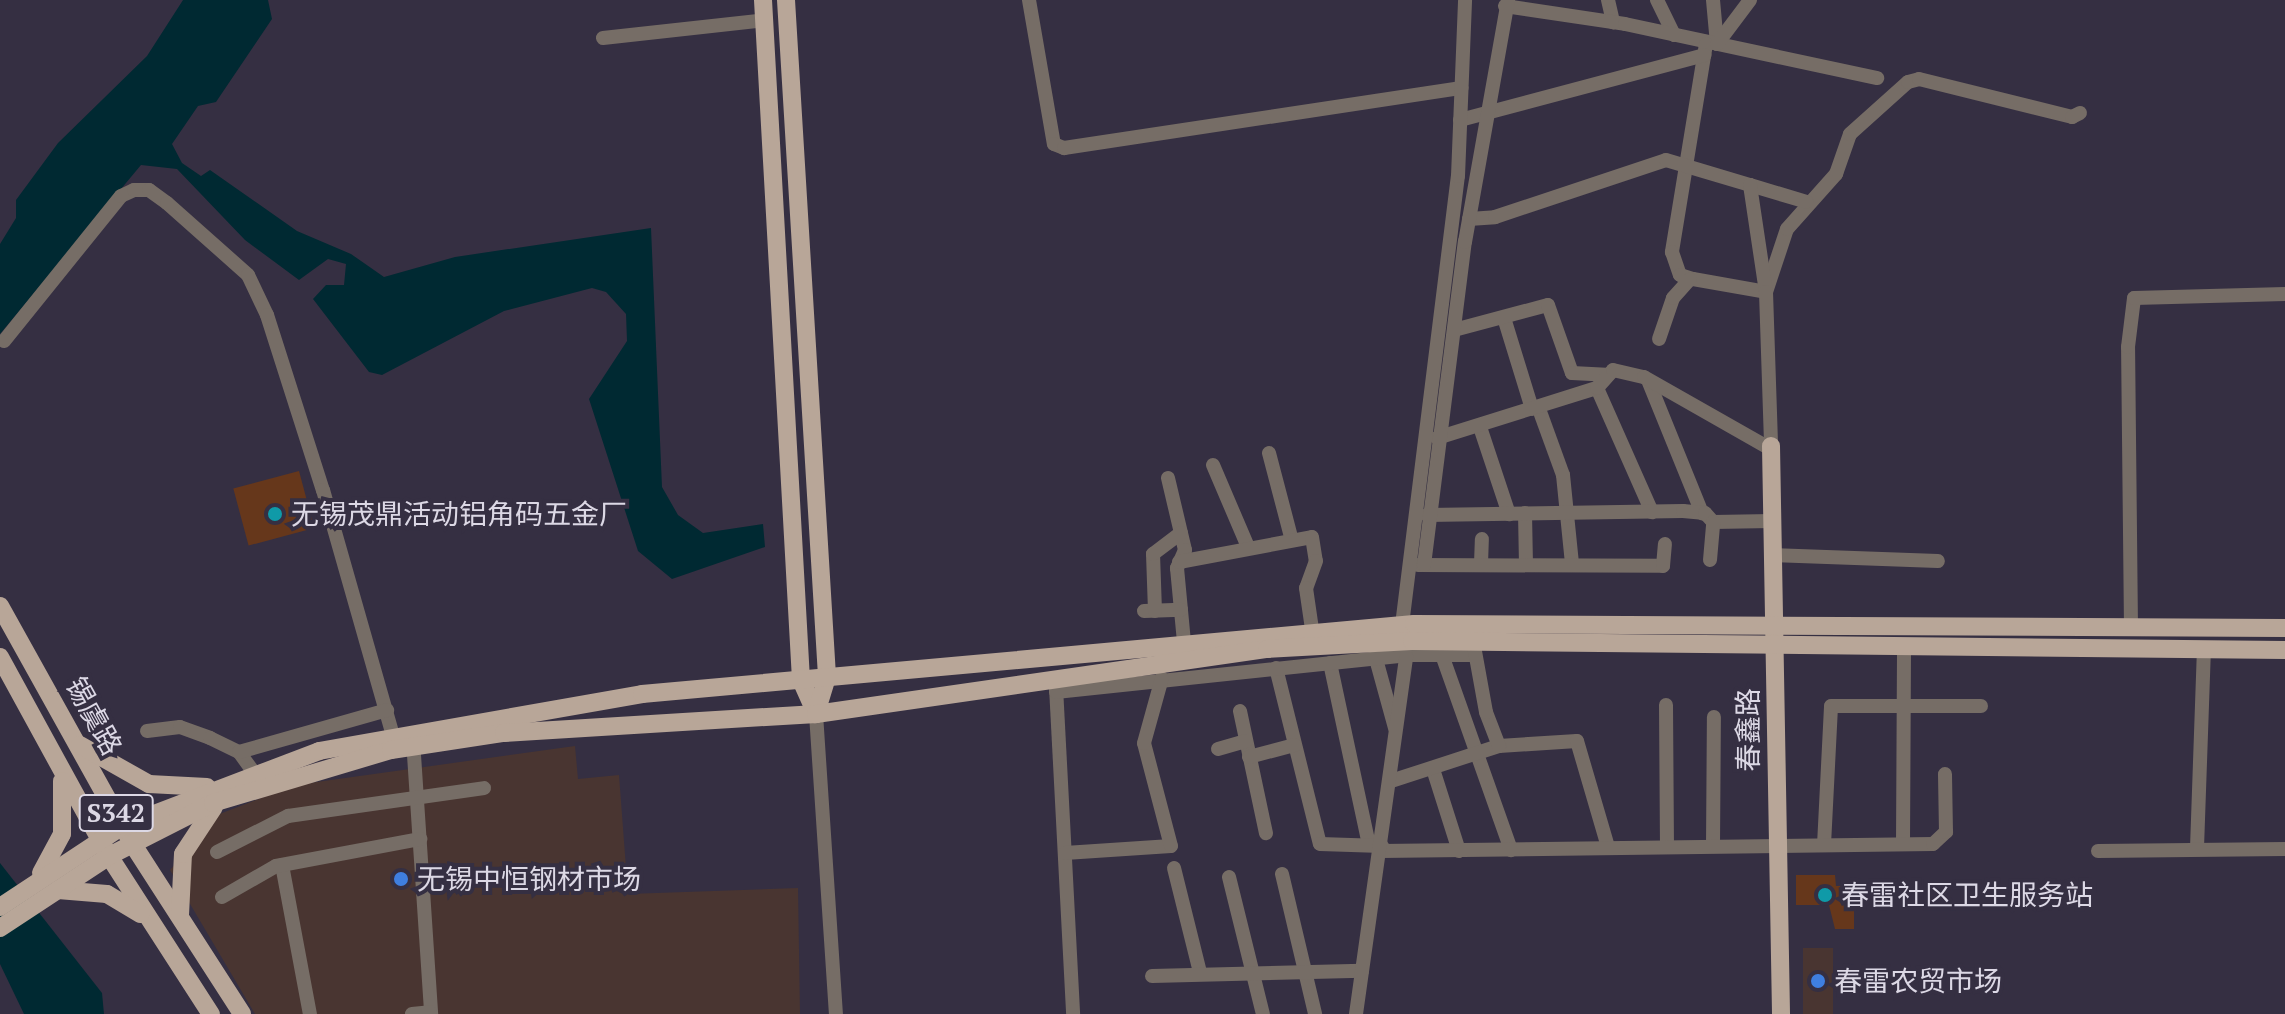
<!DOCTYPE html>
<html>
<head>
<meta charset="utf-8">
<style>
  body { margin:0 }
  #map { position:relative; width:2285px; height:1014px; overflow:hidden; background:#352f42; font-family:"PT Serif","Noto Sans SC",serif }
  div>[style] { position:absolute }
  .commercial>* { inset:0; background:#493531; transform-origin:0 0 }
  .water>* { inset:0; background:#002932 }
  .building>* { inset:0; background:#66371b; transform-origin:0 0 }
  .minor>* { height:14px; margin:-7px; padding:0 7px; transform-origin:7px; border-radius:7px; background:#766d66 }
  .major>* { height:18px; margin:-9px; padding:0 9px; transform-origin:9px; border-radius:9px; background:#b8a698 }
  .dots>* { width:22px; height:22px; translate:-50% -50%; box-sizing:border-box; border:4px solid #352f42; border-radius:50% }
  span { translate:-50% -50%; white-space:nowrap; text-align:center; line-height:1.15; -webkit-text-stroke:8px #352f42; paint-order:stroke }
  .shield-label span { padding:2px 6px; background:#352f42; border:2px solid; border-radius:6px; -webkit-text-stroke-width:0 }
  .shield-label { font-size:26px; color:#dcd8e5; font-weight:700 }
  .poi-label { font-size:28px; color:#dcd8e5 }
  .left { translate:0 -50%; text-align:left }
  .street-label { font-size:28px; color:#dcd8e5 }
</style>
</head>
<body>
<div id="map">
  <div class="commercial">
    <div style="clip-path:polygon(575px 746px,578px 779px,619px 775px,628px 894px,798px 888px,800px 1014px,255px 1014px,170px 870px,217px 815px,295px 785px)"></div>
    <div style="left:1803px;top:948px;width:30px;height:66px"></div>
  </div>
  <div class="water">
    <div style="clip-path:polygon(183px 0,268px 0,272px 19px,216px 102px,198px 106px,172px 144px,182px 163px,201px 176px,210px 170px,297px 231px,351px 254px,384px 277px,455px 257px,651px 228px,662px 487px,678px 515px,703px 533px,763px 524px,765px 547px,672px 579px,638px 551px,589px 399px,627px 341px,626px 314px,606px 292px,592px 288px,504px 311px,382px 375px,369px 372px,313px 299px,326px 285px,344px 285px,346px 264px,328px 259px,299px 280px,245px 240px,177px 169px,141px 165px,0 334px,0 244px,16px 218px,16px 200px,58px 143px,147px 56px)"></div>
    <div style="clip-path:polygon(0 863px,102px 993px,104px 1014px,24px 1014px,0 964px)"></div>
  </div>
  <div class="building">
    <div style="left:299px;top:471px;width:59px;height:68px;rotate:75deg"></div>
    <div style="clip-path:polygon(1796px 875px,1835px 875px,1836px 886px,1854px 886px,1854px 929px,1835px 929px,1829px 905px,1796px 905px)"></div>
  </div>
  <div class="minor">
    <div style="left:1029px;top:0;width:146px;rotate:80.2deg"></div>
    <div style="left:1054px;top:144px;width:11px;rotate:22deg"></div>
    <div style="left:1064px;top:148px;width:402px;rotate:-8.6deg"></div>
    <div style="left:1608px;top:0;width:23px;rotate:77deg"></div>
    <div style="left:1657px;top:0;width:39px;rotate:64deg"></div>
    <div style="left:1713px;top:0;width:44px;rotate:84.8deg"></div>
    <div style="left:1505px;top:6px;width:121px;rotate:8.5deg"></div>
    <div style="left:1625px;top:24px;width:258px;rotate:12.1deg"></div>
    <div style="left:603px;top:38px;width:163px;rotate:-6.3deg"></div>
    <div style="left:1706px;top:44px;width:211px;rotate:99.3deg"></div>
    <div style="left:1672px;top:252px;width:24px;rotate:71deg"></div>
    <div style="left:1680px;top:275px;width:14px;rotate:17deg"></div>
    <div style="left:1693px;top:279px;width:74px;rotate:10.1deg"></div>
    <div style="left:1766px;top:292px;width:66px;rotate:-71.6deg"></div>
    <div style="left:1787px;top:229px;width:74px;rotate:-48.3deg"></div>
    <div style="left:1836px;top:174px;width:42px;rotate:-70.7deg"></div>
    <div style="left:1850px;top:134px;width:78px;rotate:-41.9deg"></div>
    <div style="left:1908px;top:82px;width:11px;rotate:-15deg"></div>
    <div style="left:1919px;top:79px;width:158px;rotate:13.9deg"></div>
    <div style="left:2072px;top:117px;width:9px;rotate:-27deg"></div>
    <div style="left:1717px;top:44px;width:55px;rotate:-53.1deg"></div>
    <div style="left:1460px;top:120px;width:253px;rotate:-14.9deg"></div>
    <div style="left:1750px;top:185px;width:59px;rotate:16.6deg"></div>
    <div style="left:1469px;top:219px;width:26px;rotate:-4deg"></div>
    <div style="left:1495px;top:217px;width:180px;rotate:-18.4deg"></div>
    <div style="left:1666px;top:160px;width:88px;rotate:16.6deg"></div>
    <div style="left:1750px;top:185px;width:108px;rotate:81.5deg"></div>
    <div style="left:1766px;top:292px;width:154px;rotate:88.1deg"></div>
    <div style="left:1505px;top:321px;width:92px;rotate:72.9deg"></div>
    <div style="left:1454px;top:330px;width:97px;rotate:-14.9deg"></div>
    <div style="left:1548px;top:305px;width:72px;rotate:70.6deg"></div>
    <div style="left:1572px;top:373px;width:34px;rotate:3deg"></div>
    <div style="left:1659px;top:339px;width:43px;rotate:-71.1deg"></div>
    <div style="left:1673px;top:298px;width:25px;rotate:-48deg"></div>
    <div style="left:4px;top:341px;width:186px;rotate:-51.1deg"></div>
    <div style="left:121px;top:196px;width:14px;rotate:-25deg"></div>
    <div style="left:134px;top:190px;width:15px"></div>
    <div style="left:149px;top:190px;width:22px;rotate:36deg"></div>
    <div style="left:167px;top:203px;width:108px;rotate:41.6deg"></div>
    <div style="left:248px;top:275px;width:44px;rotate:64.6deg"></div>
    <div style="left:267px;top:315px;width:184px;rotate:72.3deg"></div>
    <div style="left:323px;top:490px;width:255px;rotate:74.1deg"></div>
    <div style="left:1648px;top:380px;width:144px;rotate:67.9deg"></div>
    <div style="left:1597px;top:388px;width:136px;rotate:66.1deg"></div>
    <div style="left:1539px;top:409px;width:70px;rotate:70deg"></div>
    <div style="left:1563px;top:475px;width:88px;rotate:84.2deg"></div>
    <div style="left:1480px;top:427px;width:92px;rotate:71.6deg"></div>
    <div style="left:1437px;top:438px;width:168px;rotate:-17.4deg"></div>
    <div style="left:1597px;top:388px;width:24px;rotate:-48deg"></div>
    <div style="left:1613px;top:370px;width:32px;rotate:13deg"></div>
    <div style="left:1644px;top:377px;width:146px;rotate:29.6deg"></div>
    <div style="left:1269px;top:453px;width:87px;rotate:75.3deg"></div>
    <div style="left:1213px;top:465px;width:89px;rotate:66.9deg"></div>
    <div style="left:1168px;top:478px;width:74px;rotate:76.7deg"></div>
    <div style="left:1185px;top:550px;width:20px;rotate:114deg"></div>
    <div style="left:1177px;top:568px;width:84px;rotate:84.6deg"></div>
    <div style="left:1525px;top:513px;width:50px;rotate:88.9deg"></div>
    <div style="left:1427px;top:515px;width:256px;rotate:-0.9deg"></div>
    <div style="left:1683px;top:511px;width:22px;rotate:5deg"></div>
    <div style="left:1705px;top:513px;width:12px;rotate:48deg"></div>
    <div style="left:1713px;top:522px;width:59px;rotate:-1deg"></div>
    <div style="left:1773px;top:555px;width:165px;rotate:2.1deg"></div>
    <div style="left:1710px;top:560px;width:38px;rotate:-85deg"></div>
    <div style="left:1179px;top:562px;width:135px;rotate:-10.6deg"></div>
    <div style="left:1312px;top:537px;width:24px;rotate:81deg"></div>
    <div style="left:1316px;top:561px;width:29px;rotate:110deg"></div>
    <div style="left:1306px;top:588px;width:41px;rotate:81.7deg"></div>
    <div style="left:1481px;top:564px;width:25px;rotate:-88deg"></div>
    <div style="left:1418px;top:565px;width:245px;rotate:0.2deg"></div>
    <div style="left:1663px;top:566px;width:22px;rotate:-85deg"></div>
    <div style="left:1424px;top:565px;width:326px;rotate:-82.8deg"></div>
    <div style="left:1465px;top:242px;width:246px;rotate:-79.9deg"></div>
    <div style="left:1144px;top:611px;width:37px;rotate:-2deg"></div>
    <div style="left:1155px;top:611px;width:57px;rotate:-92deg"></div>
    <div style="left:1153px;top:554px;width:35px;rotate:-37deg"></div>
    <div style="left:1402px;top:625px;width:452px;rotate:-82.9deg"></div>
    <div style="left:1458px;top:176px;width:176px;rotate:-87.7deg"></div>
    <div style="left:2131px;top:628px;width:281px;rotate:-90.6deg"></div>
    <div style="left:2128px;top:347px;width:49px;rotate:-83deg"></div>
    <div style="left:2134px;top:298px;width:151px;rotate:-1.5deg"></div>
    <div style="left:1442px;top:655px;width:207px;rotate:70.5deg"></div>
    <div style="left:1376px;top:659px;width:72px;rotate:74.6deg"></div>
    <div style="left:1330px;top:663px;width:186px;rotate:77.9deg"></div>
    <div style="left:1276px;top:668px;width:181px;rotate:76deg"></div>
    <div style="left:1320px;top:844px;width:62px;rotate:1.8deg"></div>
    <div style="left:1056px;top:687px;width:327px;rotate:87deg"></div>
    <div style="left:1056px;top:692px;width:357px;rotate:-6deg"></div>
    <div style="left:1411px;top:655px;width:63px"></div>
    <div style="left:1666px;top:705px;width:142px;rotate:89.6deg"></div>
    <div style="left:1240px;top:711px;width:125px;rotate:78deg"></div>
    <div style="left:816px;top:714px;width:301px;rotate:86.2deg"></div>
    <div style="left:147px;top:731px;width:33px;rotate:-7deg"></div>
    <div style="left:180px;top:727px;width:32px;rotate:20deg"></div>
    <div style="left:210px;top:738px;width:32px;rotate:26deg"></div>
    <div style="left:239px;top:752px;width:26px;rotate:54deg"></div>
    <div style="left:413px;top:740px;width:275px;rotate:86.2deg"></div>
    <div style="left:1499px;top:746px;width:78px;rotate:-3.7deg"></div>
    <div style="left:1577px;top:741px;width:110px;rotate:73.7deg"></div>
    <div style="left:1218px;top:749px;width:29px;rotate:-16deg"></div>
    <div style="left:239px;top:752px;width:154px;rotate:-15.8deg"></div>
    <div style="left:1249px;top:757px;width:47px;rotate:-14.9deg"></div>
    <div style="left:1433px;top:769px;width:86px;rotate:72.4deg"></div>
    <div style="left:1391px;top:781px;width:114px;rotate:-18deg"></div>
    <div style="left:1499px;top:746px;width:36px;rotate:-111deg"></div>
    <div style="left:1486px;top:712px;width:67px;rotate:-100.3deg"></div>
    <div style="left:1903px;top:844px;width:198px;rotate:-89.7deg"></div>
    <div style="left:1824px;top:845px;width:139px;rotate:-87.1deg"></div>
    <div style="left:1831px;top:706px;width:150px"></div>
    <div style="left:1713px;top:846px;width:129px;rotate:-89.6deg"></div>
    <div style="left:2197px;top:848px;width:199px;rotate:-88deg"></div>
    <div style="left:1381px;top:851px;width:552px;rotate:-0.73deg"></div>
    <div style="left:1933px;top:844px;width:18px;rotate:-43deg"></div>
    <div style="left:1946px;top:832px;width:58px;rotate:-91deg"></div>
    <div style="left:2098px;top:851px;width:187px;rotate:-0.6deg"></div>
    <div style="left:217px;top:852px;width:80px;rotate:-26.9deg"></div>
    <div style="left:288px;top:816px;width:198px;rotate:-8.1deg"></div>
    <div style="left:1065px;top:853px;width:106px;rotate:-3.8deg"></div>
    <div style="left:1171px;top:846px;width:106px;rotate:-104.7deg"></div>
    <div style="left:1144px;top:743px;width:67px;rotate:-74.5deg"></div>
    <div style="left:282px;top:865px;width:152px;rotate:79.4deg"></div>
    <div style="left:1174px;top:868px;width:107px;rotate:76deg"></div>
    <div style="left:1282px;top:874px;width:144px;rotate:76.7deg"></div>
    <div style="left:1229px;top:877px;width:141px;rotate:76.1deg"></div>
    <div style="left:222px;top:897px;width:62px;rotate:-29.9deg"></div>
    <div style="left:276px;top:866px;width:147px;rotate:-10.6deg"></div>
    <div style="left:1152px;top:976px;width:210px;rotate:-1.4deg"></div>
    <div style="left:412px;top:1014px;width:18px;rotate:-6deg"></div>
    <div style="left:1356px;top:1014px;width:361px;rotate:-82deg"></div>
  </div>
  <div class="major">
    <div style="left:763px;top:0;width:681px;rotate:86.8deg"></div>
    <div style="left:801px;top:680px;width:37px;rotate:66deg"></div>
    <div style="left:786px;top:0;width:678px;rotate:86.53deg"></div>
    <div style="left:827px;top:677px;width:39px;rotate:107deg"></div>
    <div style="left:1771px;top:446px;width:568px;rotate:88.99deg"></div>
    <div style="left:0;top:606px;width:271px;rotate:60.9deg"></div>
    <div style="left:132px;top:843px;width:203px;rotate:57.2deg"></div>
    <div style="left:0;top:657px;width:227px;rotate:61.3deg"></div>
    <div style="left:109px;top:856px;width:188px;rotate:57.2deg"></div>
    <div style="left:80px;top:745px;width:79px;rotate:29.5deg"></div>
    <div style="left:149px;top:784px;width:58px;rotate:3deg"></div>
    <div style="left:41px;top:873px;width:44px;rotate:-61.7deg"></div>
    <div style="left:62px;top:834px;width:53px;rotate:-90deg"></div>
    <div style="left:58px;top:890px;width:49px;rotate:4.7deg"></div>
    <div style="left:107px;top:894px;width:39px;rotate:31deg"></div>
    <div style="left:0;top:907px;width:147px;rotate:-33.4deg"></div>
    <div style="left:123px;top:826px;width:210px;rotate:-20.9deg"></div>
    <div style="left:319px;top:751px;width:328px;rotate:-10deg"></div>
    <div style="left:642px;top:694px;width:775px;rotate:-5.18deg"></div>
    <div style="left:1414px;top:624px;width:871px;rotate:0.26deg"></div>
    <div style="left:180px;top:915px;width:61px;rotate:-87.2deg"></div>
    <div style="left:183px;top:854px;width:56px;rotate:-56.6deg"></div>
    <div style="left:0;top:928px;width:131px;rotate:-33.4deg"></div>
    <div style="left:109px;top:856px;width:117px;rotate:-27deg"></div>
    <div style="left:213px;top:803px;width:186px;rotate:-16.6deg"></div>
    <div style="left:391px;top:750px;width:114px;rotate:-8.6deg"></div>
    <div style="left:504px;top:733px;width:313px;rotate:-3.5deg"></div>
    <div style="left:816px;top:714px;width:456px;rotate:-8.2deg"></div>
    <div style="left:1267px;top:649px;width:145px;rotate:-3.2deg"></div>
    <div style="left:1412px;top:641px;width:873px;rotate:0.59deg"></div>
  </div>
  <div class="dots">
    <div style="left:275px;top:514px;background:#0f9aa8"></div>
    <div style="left:401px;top:879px;background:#3f7fe0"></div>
    <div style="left:1825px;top:895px;background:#0f9aa8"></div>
    <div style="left:1818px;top:981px;background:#3f7fe0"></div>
  </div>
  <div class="shield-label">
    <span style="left:116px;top:813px">S342</span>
  </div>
  <div class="poi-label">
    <span class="left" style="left:291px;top:514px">无锡茂鼎活动铝角码五金厂</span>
    <span class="left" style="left:417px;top:879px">无锡中恒钢材市场</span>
    <span class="left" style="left:1841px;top:895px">春雷社区卫生服务站</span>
    <span class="left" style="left:1834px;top:981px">春雷农贸市场</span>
  </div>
  <div class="street-label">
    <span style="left:94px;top:716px;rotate:61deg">锡虞路</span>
    <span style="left:1748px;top:730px;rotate:-90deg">春鑫路</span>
  </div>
</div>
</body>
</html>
